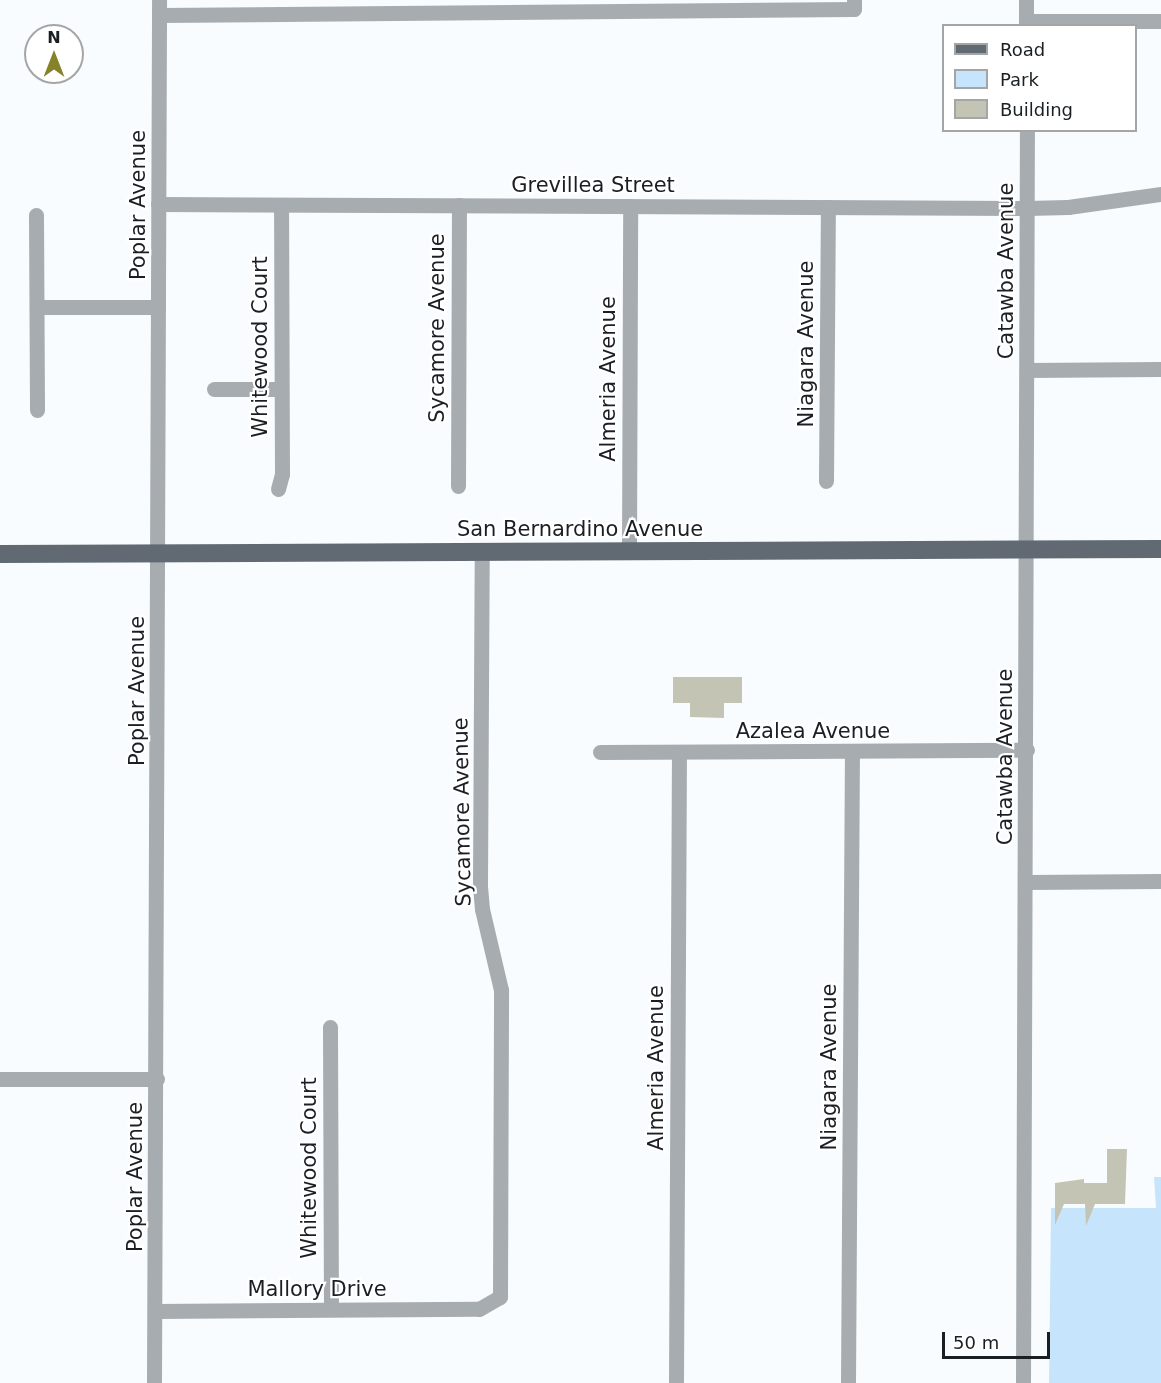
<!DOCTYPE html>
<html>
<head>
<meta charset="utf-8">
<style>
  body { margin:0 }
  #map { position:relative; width:1161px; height:1383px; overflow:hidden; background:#f9fcfe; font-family:"DejaVu Sans",sans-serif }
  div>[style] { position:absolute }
  .green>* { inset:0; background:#c6e5fd }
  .building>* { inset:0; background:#c4c4b5 }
  .minor>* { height:15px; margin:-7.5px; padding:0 7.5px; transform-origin:7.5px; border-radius:7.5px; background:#a6acb0 }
  .major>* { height:18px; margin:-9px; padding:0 9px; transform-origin:9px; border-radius:9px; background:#616a72 }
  span { translate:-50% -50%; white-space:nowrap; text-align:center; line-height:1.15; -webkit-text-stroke:4.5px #fff; paint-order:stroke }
  .street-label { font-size:21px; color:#1a1f23 }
  .legend { position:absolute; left:942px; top:24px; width:195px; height:108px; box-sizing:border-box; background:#fff; border:2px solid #a3a5a7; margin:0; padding:8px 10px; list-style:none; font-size:18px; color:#1a1f23 }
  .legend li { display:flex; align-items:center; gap:12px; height:30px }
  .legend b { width:30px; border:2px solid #a3a5a7 }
  .north { position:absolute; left:24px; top:24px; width:60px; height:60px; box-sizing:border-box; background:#fff; border:2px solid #a3a5a7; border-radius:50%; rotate:0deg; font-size:16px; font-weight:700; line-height:24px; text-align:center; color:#1a1f23 }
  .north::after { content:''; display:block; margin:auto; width:21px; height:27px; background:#85822a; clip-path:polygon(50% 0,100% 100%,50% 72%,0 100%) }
  .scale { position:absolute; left:942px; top:1332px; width:108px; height:27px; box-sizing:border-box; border:3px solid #1a1f23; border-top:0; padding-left:8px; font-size:18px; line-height:21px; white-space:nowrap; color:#1a1f23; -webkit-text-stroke:4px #fff; paint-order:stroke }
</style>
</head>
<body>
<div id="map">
  <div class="green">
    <div style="clip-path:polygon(1154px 1177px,1161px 1177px,1161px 1383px,1049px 1383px,1051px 1208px,1156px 1208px)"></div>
  </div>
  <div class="building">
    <div style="clip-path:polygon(673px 677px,742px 677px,742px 703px,724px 703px,724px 718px,690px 717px,690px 703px,673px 703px)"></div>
    <div style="clip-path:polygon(1107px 1149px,1127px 1149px,1125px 1204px,1095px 1204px,1086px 1226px,1085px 1204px,1064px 1204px,1055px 1225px,1055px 1183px,1084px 1179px,1084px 1183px,1107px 1183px)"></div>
  </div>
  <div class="minor">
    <div style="left:159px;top:15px;width:695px;rotate:-0.49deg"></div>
    <div style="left:854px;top:9px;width:9px;rotate:-90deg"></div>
    <div style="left:1026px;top:21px;width:135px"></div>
    <div style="left:1026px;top:26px;width:26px;rotate:-90deg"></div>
    <div style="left:158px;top:204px;width:869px;rotate:0.26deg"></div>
    <div style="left:1027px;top:208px;width:41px;rotate:-1.4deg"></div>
    <div style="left:1068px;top:207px;width:94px;rotate:-8deg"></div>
    <div style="left:36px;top:215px;width:195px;rotate:89.7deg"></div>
    <div style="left:37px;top:307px;width:121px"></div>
    <div style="left:1027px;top:370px;width:134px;rotate:-0.4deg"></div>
    <div style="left:214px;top:389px;width:67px"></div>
    <div style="left:826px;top:481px;width:274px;rotate:-89.6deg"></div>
    <div style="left:458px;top:486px;width:281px;rotate:-89.8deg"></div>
    <div style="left:278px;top:489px;width:16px;rotate:-75deg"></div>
    <div style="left:282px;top:474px;width:269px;rotate:-90.2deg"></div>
    <div style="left:629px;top:551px;width:345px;rotate:-89.8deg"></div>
    <div style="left:600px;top:752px;width:427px;rotate:-0.3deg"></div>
    <div style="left:1027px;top:882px;width:134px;rotate:-0.4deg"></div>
    <div style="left:330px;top:1027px;width:282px;rotate:89.8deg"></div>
    <div style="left:0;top:1079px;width:157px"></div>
    <div style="left:155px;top:1311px;width:324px;rotate:-0.4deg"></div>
    <div style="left:479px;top:1309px;width:24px;rotate:-30deg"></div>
    <div style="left:500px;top:1297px;width:307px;rotate:-89.8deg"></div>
    <div style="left:501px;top:990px;width:83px;rotate:-103.2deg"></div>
    <div style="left:482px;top:909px;width:24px;rotate:-95deg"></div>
    <div style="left:480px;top:885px;width:334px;rotate:-89.7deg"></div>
    <div style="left:154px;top:1383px;width:1383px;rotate:-89.79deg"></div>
    <div style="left:676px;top:1383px;width:630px;rotate:-89.73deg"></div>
    <div style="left:848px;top:1383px;width:632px;rotate:-89.64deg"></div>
    <div style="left:1023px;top:1383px;width:1253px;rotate:-89.82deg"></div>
  </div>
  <div class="major">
    <div style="left:0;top:554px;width:1161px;rotate:-0.25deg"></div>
  </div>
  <div class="street-label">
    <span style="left:593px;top:185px">Grevillea Street</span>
    <span style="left:138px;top:205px;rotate:-90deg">Poplar Avenue</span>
    <span style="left:1006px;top:271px;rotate:-90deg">Catawba Avenue</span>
    <span style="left:437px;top:328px;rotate:-90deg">Sycamore Avenue</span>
    <span style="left:806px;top:344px;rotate:-90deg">Niagara Avenue</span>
    <span style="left:260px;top:347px;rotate:-90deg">Whitewood Court</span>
    <span style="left:608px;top:379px;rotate:-90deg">Almeria Avenue</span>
    <span style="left:580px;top:529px">San Bernardino Avenue</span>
    <span style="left:137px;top:691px;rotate:-90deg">Poplar Avenue</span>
    <span style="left:813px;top:731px">Azalea Avenue</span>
    <span style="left:1005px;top:757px;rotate:-90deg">Catawba Avenue</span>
    <span style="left:462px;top:812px;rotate:-91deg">Sycamore Avenue</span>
    <span style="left:829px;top:1067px;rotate:-90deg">Niagara Avenue</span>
    <span style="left:656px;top:1068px;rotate:-90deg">Almeria Avenue</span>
    <span style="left:309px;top:1168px;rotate:-90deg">Whitewood Court</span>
    <span style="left:135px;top:1177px;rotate:-90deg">Poplar Avenue</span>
    <span style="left:317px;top:1289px">Mallory Drive</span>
  </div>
  <ul class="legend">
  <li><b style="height:8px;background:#616a72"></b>Road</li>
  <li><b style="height:16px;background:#c6e5fd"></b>Park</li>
  <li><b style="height:16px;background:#c4c4b5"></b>Building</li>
  </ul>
  <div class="north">N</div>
  <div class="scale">50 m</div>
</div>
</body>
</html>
